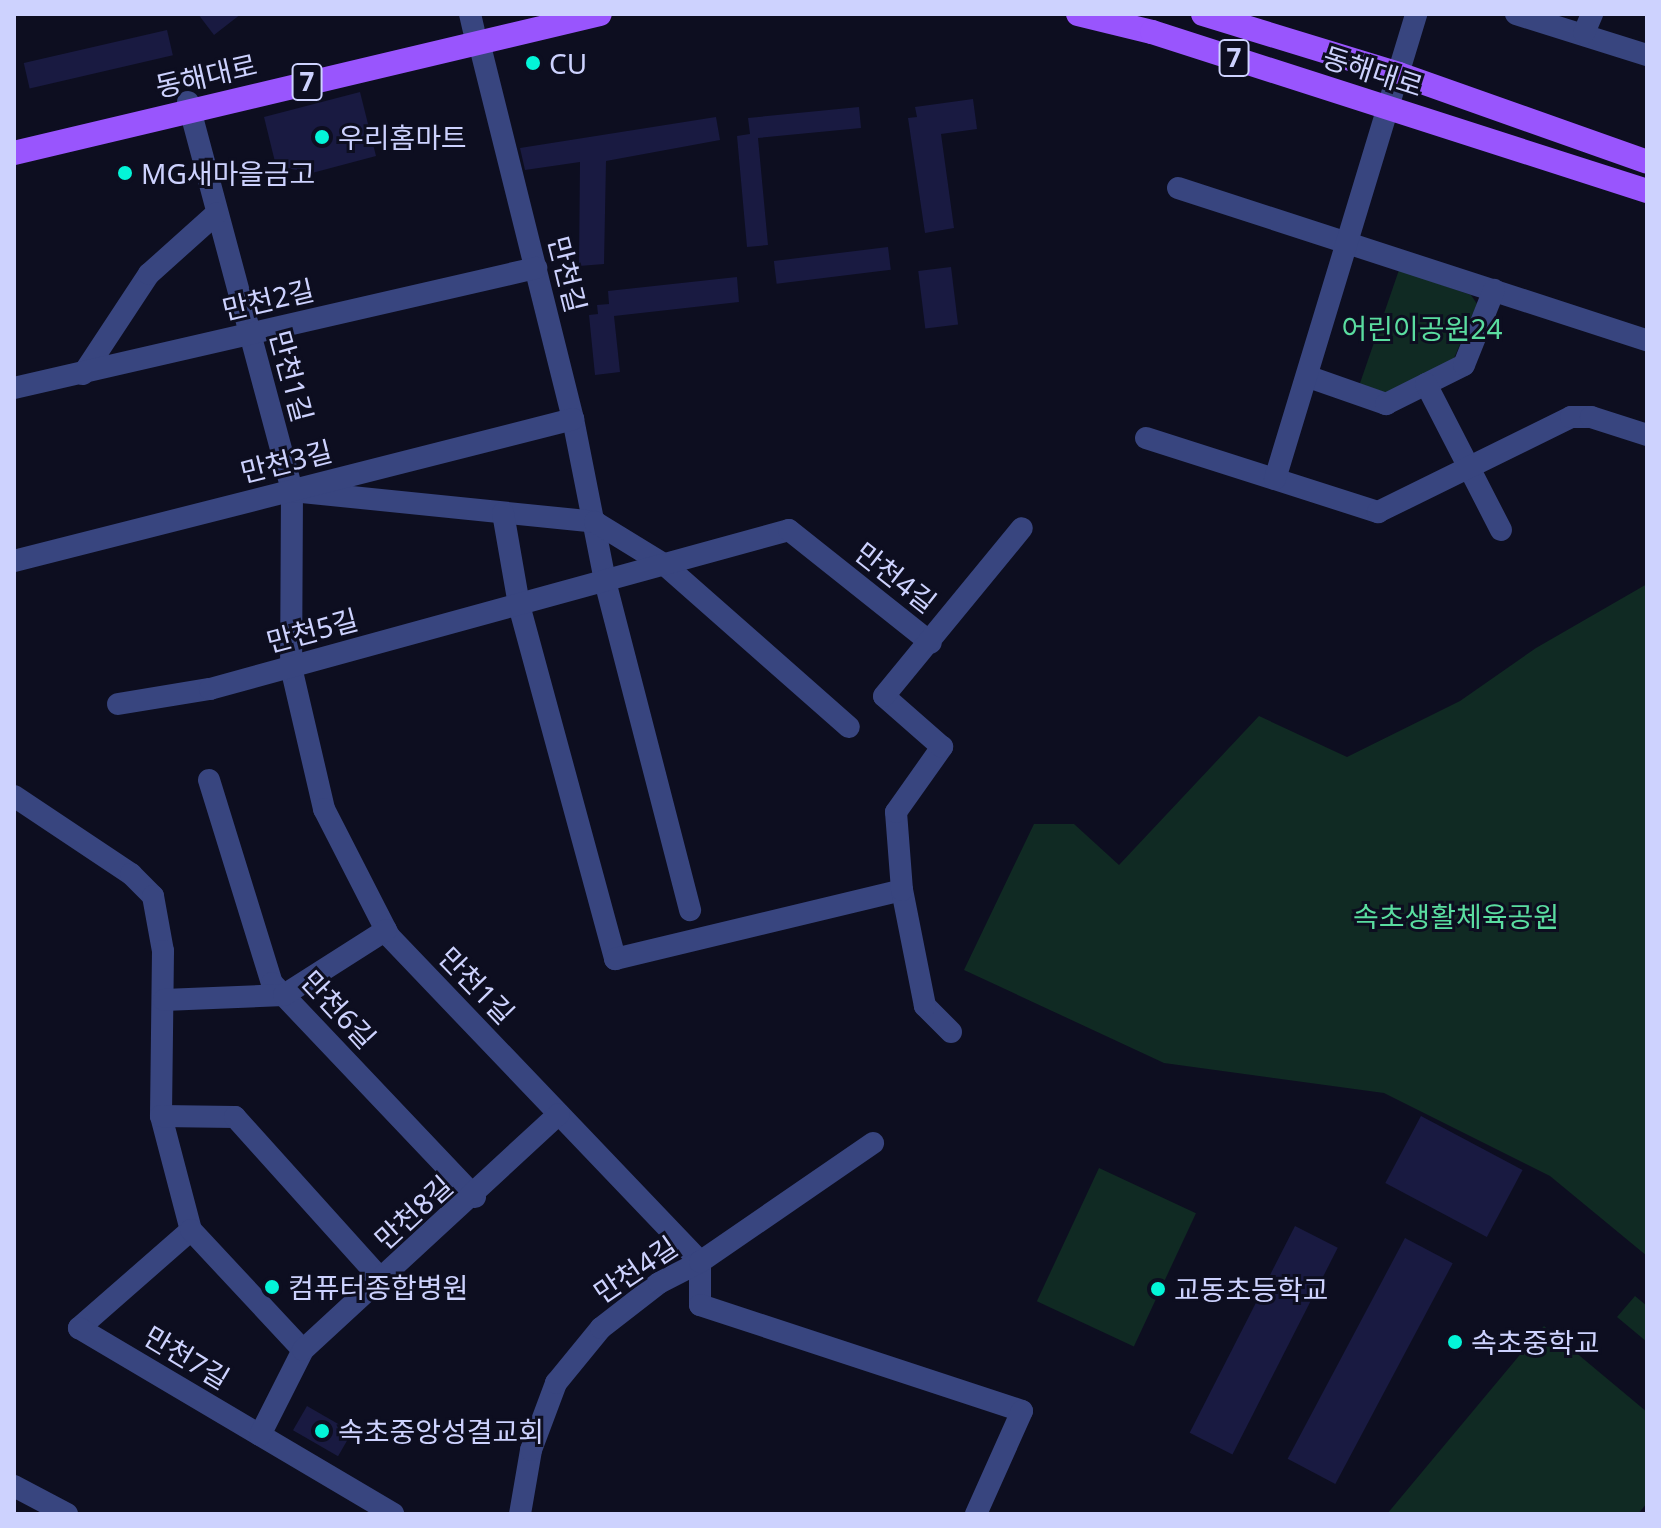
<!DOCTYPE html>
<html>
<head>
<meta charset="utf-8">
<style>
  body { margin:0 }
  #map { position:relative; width:1661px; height:1528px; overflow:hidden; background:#0d0e20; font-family:"Noto Sans","Noto Sans KR",sans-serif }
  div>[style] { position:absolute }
  .green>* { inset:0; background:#102a23; transform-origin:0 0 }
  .building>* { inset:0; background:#191a41; transform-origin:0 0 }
  .minor>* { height:22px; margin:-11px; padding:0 11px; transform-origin:11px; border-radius:11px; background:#38457f }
  .major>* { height:24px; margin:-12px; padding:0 12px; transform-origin:12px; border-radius:12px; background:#9955fd }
  .dots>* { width:22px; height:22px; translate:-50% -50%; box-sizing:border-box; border:4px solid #0d0e20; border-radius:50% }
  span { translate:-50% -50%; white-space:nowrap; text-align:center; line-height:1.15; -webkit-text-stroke:6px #0d0e20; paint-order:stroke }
  .shield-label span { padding:2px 6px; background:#0d0e20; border:2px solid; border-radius:6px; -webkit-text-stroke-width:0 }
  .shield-label { font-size:26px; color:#cdd2fe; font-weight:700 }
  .poi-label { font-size:28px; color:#cdd2fe }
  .left { translate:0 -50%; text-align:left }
  .street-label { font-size:28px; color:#cdd2fe }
  .park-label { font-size:28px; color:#5adda0 }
  .frame { position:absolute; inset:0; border:16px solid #cdd2fe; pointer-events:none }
</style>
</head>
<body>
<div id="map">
  <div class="green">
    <div style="clip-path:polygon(1399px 270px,1471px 295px,1477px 304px,1452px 363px,1383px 396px,1358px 389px)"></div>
    <div style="clip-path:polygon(1647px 584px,1647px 1256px,1550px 1176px,1384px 1093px,1164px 1063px,964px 970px,1034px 824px,1074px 824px,1119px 865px,1259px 716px,1347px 757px,1460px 701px,1536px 648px)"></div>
    <div style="left:1099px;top:1168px;width:107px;height:147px;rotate:25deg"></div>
    <div style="clip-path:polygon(1635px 1296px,1647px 1306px,1647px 1342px,1617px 1317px)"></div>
    <div style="clip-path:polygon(1544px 1326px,1647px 1412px,1647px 1503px,1638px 1514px,1387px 1514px)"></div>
  </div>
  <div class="building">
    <div style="clip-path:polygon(198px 14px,241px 14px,214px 35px)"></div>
    <div style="left:167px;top:30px;width:26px;height:147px;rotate:77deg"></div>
    <div style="clip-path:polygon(360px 92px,376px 156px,312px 173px,276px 166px,264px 117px)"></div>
    <div style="clip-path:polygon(973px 99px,977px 129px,941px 134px,954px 228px,925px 233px,908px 118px,917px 117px,915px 107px)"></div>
    <div style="clip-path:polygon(859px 107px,861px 128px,758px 138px,768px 245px,747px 247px,737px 136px,750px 134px,748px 118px)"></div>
    <div style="clip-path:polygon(716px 117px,720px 140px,606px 161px,604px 264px,579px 266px,580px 162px,525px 170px,520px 148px)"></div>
    <div style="left:888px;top:247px;width:23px;height:115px;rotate:83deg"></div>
    <div style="left:951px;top:267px;width:58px;height:33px;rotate:83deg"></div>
    <div style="clip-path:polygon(737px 277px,739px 302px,614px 316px,620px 372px,595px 375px,589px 315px,598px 314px,597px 305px,609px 304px,608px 291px)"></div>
    <div style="left:1421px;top:1116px;width:115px;height:76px;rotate:28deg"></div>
    <div style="left:1295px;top:1226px;width:48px;height:232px;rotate:27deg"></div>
    <div style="left:1405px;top:1238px;width:54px;height:250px;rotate:28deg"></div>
    <div style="left:307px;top:1406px;width:52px;height:28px;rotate:30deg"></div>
  </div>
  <div class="minor">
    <div style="left:470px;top:14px;width:17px;rotate:77deg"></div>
    <div style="left:1516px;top:14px;width:137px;rotate:17.4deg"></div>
    <div style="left:1584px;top:33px;width:21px;rotate:-67deg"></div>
    <div style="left:479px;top:42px;width:389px;rotate:76deg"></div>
    <div style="left:573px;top:419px;width:165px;rotate:78.8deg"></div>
    <div style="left:605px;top:581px;width:340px;rotate:75.5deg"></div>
    <div style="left:188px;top:102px;width:403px;rotate:75deg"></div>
    <div style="left:292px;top:491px;width:176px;rotate:90.3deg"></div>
    <div style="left:291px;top:667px;width:146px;rotate:76.9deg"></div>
    <div style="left:324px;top:809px;width:143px;rotate:62.9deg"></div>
    <div style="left:389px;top:936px;width:451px;rotate:46.3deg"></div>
    <div style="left:700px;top:1262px;width:43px;rotate:90deg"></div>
    <div style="left:700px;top:1305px;width:339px;rotate:18.2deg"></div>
    <div style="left:1022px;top:1411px;width:113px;rotate:114.1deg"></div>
    <div style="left:1178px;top:188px;width:493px;rotate:18deg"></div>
    <div style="left:83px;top:374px;width:120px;rotate:-56.6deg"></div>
    <div style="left:149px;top:274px;width:91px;rotate:-41.9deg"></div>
    <div style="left:1309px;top:377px;width:82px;rotate:19.3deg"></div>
    <div style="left:1386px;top:404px;width:87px;rotate:-26.6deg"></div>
    <div style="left:1464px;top:365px;width:81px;rotate:-68.2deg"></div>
    <div style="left:1426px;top:384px;width:164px;rotate:62.8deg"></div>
    <div style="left:14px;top:388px;width:536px;rotate:-12.95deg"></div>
    <div style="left:1146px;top:438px;width:244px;rotate:17.7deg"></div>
    <div style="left:1378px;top:512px;width:215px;rotate:-26.2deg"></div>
    <div style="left:1571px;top:417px;width:20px"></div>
    <div style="left:1591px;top:417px;width:59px;rotate:17.8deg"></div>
    <div style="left:1275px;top:479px;width:486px;rotate:-73.1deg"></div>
    <div style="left:292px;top:491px;width:305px;rotate:5.8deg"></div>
    <div style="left:595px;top:522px;width:82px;rotate:31.6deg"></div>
    <div style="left:665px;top:565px;width:245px;rotate:41.4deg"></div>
    <div style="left:503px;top:513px;width:93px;rotate:80.1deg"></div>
    <div style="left:519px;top:605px;width:367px;rotate:74.8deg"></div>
    <div style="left:615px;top:959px;width:295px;rotate:-13.5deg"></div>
    <div style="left:14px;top:561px;width:577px;rotate:-14.25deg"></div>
    <div style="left:118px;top:704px;width:93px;rotate:-9.3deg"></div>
    <div style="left:210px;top:689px;width:600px;rotate:-15.36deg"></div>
    <div style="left:789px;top:530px;width:181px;rotate:38.5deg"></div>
    <div style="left:209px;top:780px;width:213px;rotate:72.8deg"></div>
    <div style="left:272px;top:983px;width:295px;rotate:46.5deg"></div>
    <div style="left:14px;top:796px;width:141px;rotate:33.7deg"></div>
    <div style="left:131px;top:874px;width:31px;rotate:45deg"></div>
    <div style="left:153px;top:896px;width:56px;rotate:79.7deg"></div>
    <div style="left:163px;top:951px;width:165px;rotate:90.7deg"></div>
    <div style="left:161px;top:1116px;width:118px;rotate:75.3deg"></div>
    <div style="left:191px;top:1230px;width:149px;rotate:138.8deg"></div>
    <div style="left:79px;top:1328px;width:365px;rotate:30.6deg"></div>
    <div style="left:164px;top:1000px;width:120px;rotate:-2.4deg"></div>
    <div style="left:284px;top:995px;width:121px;rotate:-32.5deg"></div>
    <div style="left:951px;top:1032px;width:37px;rotate:-135deg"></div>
    <div style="left:925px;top:1006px;width:118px;rotate:-101.2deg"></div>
    <div style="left:902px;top:890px;width:78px;rotate:-94.4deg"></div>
    <div style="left:896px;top:812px;width:80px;rotate:-54.7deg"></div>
    <div style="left:942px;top:747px;width:77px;rotate:-138.7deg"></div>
    <div style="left:884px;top:696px;width:217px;rotate:-50.6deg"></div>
    <div style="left:161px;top:1116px;width:74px;rotate:0.8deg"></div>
    <div style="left:235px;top:1117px;width:219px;rotate:48deg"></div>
    <div style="left:191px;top:1230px;width:164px;rotate:47deg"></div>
    <div style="left:260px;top:1435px;width:95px;rotate:-63.2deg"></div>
    <div style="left:303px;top:1350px;width:348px;rotate:-42.7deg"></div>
    <div style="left:14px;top:1486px;width:60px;rotate:27.8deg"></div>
    <div style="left:520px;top:1514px;width:65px;rotate:-80.2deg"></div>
    <div style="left:531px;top:1450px;width:72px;rotate:-69.5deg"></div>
    <div style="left:556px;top:1383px;width:71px;rotate:-50.7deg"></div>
    <div style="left:601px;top:1328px;width:73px;rotate:-37.8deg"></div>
    <div style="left:659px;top:1283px;width:46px;rotate:-27.1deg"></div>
    <div style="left:700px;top:1262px;width:210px;rotate:-34.5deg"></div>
  </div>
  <div class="major">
    <div style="left:1078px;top:14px;width:76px;rotate:13.7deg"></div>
    <div style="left:1152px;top:32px;width:520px;rotate:17.81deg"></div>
    <div style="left:1203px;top:14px;width:205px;rotate:17deg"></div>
    <div style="left:1399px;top:74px;width:263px;rotate:19.5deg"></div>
    <div style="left:14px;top:153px;width:602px;rotate:-13.34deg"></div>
  </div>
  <div class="dots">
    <div style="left:533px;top:63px;background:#03f5d8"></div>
    <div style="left:322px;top:137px;background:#03f5d8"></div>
    <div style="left:125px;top:173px;background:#03f5d8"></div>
    <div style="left:272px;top:1287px;background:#03f5d8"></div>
    <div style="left:1158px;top:1289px;background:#03f5d8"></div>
    <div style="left:1455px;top:1342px;background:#03f5d8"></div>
    <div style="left:322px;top:1431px;background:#03f5d8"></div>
  </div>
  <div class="shield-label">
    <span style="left:1234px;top:58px">7</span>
    <span style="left:307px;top:82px">7</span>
  </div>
  <div class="poi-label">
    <span class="left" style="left:549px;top:63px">CU</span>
    <span class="left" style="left:338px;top:137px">우리홈마트</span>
    <span class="left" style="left:141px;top:173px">MG새마을금고</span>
    <span class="left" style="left:288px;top:1287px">컴퓨터종합병원</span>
    <span class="left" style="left:1174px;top:1289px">교동초등학교</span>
    <span class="left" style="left:1471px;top:1342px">속초중학교</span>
    <span class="left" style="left:338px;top:1431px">속초중앙성결교회</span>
  </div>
  <div class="street-label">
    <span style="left:1373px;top:71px;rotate:18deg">동해대로</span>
    <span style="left:206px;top:75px;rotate:-13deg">동해대로</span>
    <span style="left:568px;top:274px;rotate:76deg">만천길</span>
    <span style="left:268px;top:299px;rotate:-13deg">만천2길</span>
    <span style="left:292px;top:376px;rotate:75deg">만천1길</span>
    <span style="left:286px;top:461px;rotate:-14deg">만천3길</span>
    <span style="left:896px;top:577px;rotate:38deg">만천4길</span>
    <span style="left:312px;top:630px;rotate:-15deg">만천5길</span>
    <span style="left:477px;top:985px;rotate:46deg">만천1길</span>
    <span style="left:339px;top:1009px;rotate:47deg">만천6길</span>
    <span style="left:413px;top:1212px;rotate:-42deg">만천8길</span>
    <span style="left:635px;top:1269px;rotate:-34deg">만천4길</span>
    <span style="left:187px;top:1357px;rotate:31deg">만천7길</span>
  </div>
  <div class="park-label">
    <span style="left:1422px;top:328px">어린이공원24</span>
    <span style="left:1456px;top:916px">속초생활체육공원</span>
  </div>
  <div class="frame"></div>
</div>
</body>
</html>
